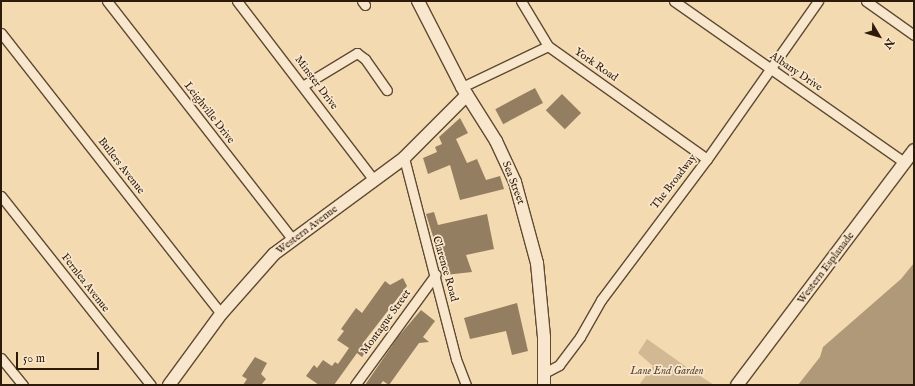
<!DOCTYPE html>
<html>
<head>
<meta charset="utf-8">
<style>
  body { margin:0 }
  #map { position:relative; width:915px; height:386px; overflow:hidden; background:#f4dab0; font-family:"IM FELL English",serif }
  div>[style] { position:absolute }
  .green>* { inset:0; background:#d2b994 }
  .water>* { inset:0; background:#b09978 }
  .building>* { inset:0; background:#947e61; transform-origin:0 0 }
  .roads { filter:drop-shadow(1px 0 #5f4a34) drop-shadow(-1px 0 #5f4a34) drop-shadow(0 1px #5f4a34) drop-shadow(0 -1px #5f4a34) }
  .street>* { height:9px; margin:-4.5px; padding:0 4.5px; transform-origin:4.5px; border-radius:4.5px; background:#f8e7cc }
  .secondary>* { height:12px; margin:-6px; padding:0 6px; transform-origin:6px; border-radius:6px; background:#f8e7cc }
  span { translate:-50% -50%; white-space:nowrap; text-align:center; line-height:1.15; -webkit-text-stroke:3.5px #f8e7cc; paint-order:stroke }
  .street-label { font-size:11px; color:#2d1a0b }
  .park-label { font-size:11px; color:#5f4a34; font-style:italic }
  .frame { position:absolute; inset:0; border:2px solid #2d1a0b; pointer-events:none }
  .north { position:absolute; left:859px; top:16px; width:40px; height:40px; -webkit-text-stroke:3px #f8e7cc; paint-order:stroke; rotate:128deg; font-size:11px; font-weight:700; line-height:16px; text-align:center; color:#2d1a0b }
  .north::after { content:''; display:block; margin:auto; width:14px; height:18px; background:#2d1a0b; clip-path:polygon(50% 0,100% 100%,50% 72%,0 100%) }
  .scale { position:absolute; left:16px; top:352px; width:83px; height:18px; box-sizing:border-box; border:2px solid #2d1a0b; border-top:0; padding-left:5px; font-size:12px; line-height:14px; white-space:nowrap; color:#2d1a0b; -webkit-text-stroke:3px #f8e7cc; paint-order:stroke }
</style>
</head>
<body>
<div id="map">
  <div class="green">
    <div style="clip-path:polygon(647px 339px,688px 368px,714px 385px,639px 385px,653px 366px,638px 353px)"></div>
  </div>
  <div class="water">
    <div style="clip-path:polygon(914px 263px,914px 385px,798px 385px,820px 357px,823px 347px,901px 279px)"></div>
  </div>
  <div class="building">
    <div style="left:535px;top:88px;width:17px;height:45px;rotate:62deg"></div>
    <div style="left:562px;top:94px;width:27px;height:23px;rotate:45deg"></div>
    <div style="clip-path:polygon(460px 118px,468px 133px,456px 139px,467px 163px,477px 159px,486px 180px,500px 176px,504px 189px,460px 200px,450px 165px,428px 174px,423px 158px,437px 152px,435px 147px,442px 144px,439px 137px)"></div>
    <div style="clip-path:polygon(434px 212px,438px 225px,487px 214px,494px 249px,466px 255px,472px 272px,445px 275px,426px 214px)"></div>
    <div style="clip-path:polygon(403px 278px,407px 286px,363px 343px,369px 347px,362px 357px,357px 353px,334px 385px,319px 385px,306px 376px,314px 365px,317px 368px,323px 360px,332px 366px,335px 362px,338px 364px,349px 348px,337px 340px,344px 331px,341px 329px,356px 308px,362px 313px,385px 281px,390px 285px)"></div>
    <div style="clip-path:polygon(517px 303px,528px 351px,512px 355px,506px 331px,470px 339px,464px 318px)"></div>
    <div style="clip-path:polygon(421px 310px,435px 321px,423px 337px,429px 342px,419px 343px,389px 385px,383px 381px,380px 385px,365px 385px,398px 337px)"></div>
    <div style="clip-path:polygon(255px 357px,267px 363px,261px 374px,266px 379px,261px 385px,243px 385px,247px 379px,242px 376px)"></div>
  </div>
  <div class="roads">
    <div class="street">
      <div style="left:107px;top:1px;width:303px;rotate:52.1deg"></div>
      <div style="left:237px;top:1px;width:225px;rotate:52.6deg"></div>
      <div style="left:362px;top:1px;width:5px;rotate:53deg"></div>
      <div style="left:521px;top:1px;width:52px;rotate:59deg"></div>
      <div style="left:674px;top:1px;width:282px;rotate:35deg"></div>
      <div style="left:866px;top:1px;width:59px;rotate:35.3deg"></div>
      <div style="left:1px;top:33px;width:357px;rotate:51.9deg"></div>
      <div style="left:304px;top:85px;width:62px;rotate:-31.1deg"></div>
      <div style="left:357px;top:53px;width:10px;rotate:37deg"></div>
      <div style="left:365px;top:59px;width:38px;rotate:55deg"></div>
      <div style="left:462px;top:87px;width:95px;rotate:-25.5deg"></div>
      <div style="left:548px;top:46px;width:195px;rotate:35.4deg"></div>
      <div style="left:404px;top:158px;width:208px;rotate:75.5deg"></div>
      <div style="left:456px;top:359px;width:28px;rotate:69deg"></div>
      <div style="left:1px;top:196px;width:241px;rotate:51.6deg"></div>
      <div style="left:1px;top:358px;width:35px;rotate:51deg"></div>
      <div style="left:546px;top:372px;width:15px;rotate:-28deg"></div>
      <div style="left:559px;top:365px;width:35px;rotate:-53deg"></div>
      <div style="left:580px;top:337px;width:43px;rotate:-60.4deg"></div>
      <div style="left:601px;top:300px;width:176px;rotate:-53.1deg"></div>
      <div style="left:707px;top:159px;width:193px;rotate:-54.9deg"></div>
      <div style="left:355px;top:385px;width:137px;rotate:-53.9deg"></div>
    </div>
    <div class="secondary">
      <div style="left:418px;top:1px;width:97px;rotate:62.9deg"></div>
      <div style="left:462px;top:87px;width:64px;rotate:57.8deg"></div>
      <div style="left:496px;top:141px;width:45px;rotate:65.1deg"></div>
      <div style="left:515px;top:182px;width:84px;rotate:74.8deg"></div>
      <div style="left:537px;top:263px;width:74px;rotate:84.6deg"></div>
      <div style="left:544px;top:337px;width:48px;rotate:90deg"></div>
      <div style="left:169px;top:385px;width:88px;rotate:-53.8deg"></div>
      <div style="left:221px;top:314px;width:80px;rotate:-48.5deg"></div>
      <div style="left:274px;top:254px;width:162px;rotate:-36.4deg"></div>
      <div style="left:404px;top:158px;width:89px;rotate:-45deg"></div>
      <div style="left:737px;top:385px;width:294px;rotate:-53deg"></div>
    </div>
  </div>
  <div class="street-label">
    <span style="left:596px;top:65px;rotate:35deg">York Road</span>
    <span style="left:796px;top:72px;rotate:34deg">Albany Drive</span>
    <span style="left:316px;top:83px;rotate:53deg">Minster Drive</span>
    <span style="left:209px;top:113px;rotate:52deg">Leighville Drive</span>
    <span style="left:121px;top:166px;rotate:52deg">Bullers Avenue</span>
    <span style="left:674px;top:182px;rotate:-52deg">The Broadway</span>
    <span style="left:513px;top:183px;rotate:69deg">Sea Street</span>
    <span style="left:307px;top:230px;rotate:-37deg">Western Avenue</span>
    <span style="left:826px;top:268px;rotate:-53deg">Western Esplanade</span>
    <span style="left:445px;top:269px;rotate:74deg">Clarence Road</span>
    <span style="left:85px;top:283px;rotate:52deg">Fernlea Avenue</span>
    <span style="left:386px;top:322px;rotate:-54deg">Montague Street</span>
  </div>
  <div class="park-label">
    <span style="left:667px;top:371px">Lane End Garden</span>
  </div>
  <div class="frame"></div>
  <div class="north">N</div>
  <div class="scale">50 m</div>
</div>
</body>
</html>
